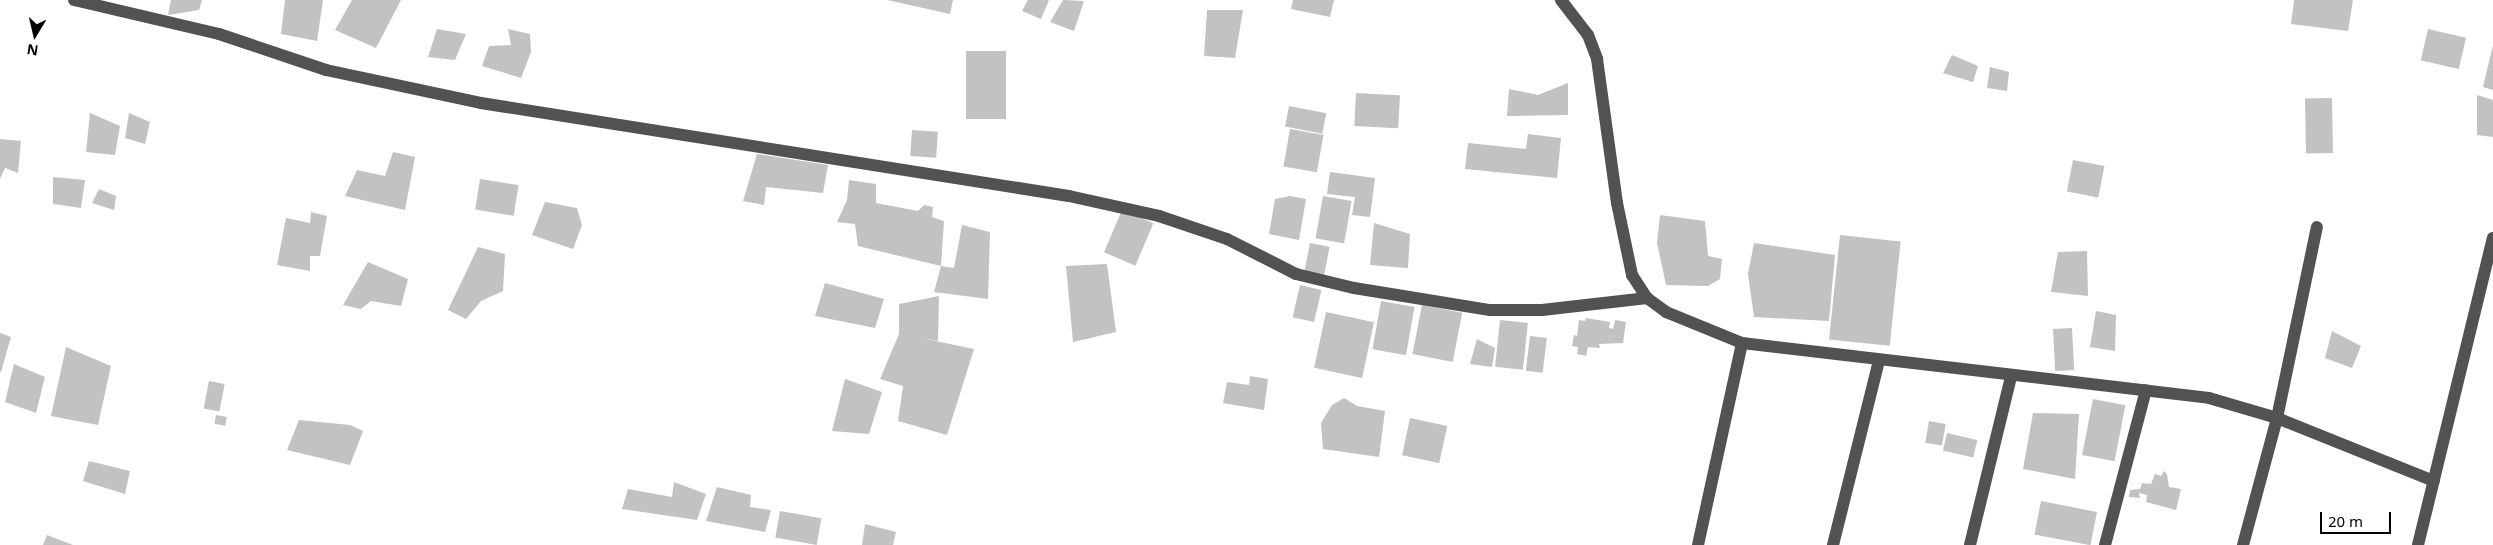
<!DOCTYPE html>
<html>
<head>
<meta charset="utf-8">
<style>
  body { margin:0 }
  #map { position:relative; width:2493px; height:545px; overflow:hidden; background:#fff; font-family:"Noto Sans",sans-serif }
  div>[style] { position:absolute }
  .building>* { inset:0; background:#c2c2c2; transform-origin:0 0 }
  .minor>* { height:12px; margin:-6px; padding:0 6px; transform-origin:6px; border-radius:6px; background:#525252 }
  span { translate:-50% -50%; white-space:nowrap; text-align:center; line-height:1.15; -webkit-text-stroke:4px #fff; paint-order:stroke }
  .north { position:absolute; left:10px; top:10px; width:50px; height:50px; -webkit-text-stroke:4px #fff; paint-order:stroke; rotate:189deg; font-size:14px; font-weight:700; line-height:20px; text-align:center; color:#000 }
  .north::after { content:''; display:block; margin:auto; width:18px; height:22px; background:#000; clip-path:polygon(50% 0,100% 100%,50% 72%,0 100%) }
  .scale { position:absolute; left:2320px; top:512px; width:71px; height:22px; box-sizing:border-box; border:2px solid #000; border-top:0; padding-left:6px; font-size:15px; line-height:18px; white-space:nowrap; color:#000; -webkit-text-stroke:4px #fff; paint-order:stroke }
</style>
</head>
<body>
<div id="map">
  <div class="building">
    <div style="clip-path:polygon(171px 0,202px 0,199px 10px,168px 15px)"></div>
    <div style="clip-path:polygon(285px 0,323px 0,317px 41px,281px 34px)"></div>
    <div style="clip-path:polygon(352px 0,401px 0,376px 48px,335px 30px)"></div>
    <div style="clip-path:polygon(887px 0,953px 0,950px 14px)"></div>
    <div style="clip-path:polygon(1028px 0,1049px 0,1041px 19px,1022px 11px)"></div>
    <div style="clip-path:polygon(1063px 0,1084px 1px,1074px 31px,1050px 22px)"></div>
    <div style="clip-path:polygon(1293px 0,1334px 0,1330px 17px,1291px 9px)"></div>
    <div style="clip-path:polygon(2294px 0,2353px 0,2348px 31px,2291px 24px)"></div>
    <div style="clip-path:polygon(1207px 10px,1243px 10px,1235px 58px,1204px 56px)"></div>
    <div style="clip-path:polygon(437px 29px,466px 34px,455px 60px,428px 57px)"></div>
    <div style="clip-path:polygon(508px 29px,530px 34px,531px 52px,521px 78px,482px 66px,489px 46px,511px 45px)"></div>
    <div style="left:2428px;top:29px;width:39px;height:32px;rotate:13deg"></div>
    <div style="clip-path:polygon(2493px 45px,2493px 90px,2483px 87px)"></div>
    <div style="left:966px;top:51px;width:40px;height:68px"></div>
    <div style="clip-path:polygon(1952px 55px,1978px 66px,1973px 82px,1943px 73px)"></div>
    <div style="clip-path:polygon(1990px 67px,2009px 72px,2007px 91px,1987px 88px)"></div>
    <div style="clip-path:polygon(1568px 83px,1568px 115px,1507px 116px,1509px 89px,1538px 95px)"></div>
    <div style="left:1356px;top:93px;width:44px;height:33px;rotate:3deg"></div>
    <div style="clip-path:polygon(2477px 95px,2493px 100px,2493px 137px,2477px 135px)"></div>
    <div style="left:2332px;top:98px;width:55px;height:27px;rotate:89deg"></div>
    <div style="left:1289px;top:106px;width:38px;height:21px;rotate:11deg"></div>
    <div style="clip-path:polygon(90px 113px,120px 126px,115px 155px,86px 152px)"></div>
    <div style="clip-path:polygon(129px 113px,150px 122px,145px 144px,125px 138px)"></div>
    <div style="left:1290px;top:129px;width:34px;height:38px;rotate:10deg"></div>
    <div style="left:912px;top:130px;width:26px;height:26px;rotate:4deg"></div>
    <div style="clip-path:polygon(1528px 134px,1561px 138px,1557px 178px,1465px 169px,1468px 143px,1526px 149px)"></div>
    <div style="clip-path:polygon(0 139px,21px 141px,18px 173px,5px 168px,0 179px)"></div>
    <div style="clip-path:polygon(393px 152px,415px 157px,405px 210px,345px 196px,357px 170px,385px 176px)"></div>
    <div style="clip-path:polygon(757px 154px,828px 165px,823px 193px,766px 187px,764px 205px,743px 201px)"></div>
    <div style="left:2073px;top:160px;width:32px;height:32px;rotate:11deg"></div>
    <div style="clip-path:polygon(1330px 172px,1375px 178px,1370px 217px,1352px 215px,1355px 197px,1327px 194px)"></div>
    <div style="clip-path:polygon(53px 177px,85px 180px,81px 208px,53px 204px)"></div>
    <div style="left:480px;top:179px;width:39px;height:31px;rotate:9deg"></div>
    <div style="clip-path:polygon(849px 180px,876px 184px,876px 203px,918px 211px,924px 205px,933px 207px,932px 217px,944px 221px,941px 266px,858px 246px,855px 224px,837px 222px,847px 200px)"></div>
    <div style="clip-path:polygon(99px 189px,116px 196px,114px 210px,92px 203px)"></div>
    <div style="clip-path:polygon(1290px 196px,1306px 199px,1299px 240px,1269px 234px,1275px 199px)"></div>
    <div style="left:1323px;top:196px;width:29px;height:43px;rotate:10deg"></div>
    <div style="clip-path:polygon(545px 202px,577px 208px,582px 225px,573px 249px,532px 235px)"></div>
    <div style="left:1122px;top:210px;width:34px;height:46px;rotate:23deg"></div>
    <div style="clip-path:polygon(311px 212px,327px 216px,320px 256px,310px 256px,310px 271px,277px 265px,286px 218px,310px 223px)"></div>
    <div style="clip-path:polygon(1660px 215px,1705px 221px,1708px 256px,1722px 259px,1720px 279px,1708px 286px,1666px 285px,1657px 243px)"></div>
    <div style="clip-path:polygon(1374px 223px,1410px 234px,1408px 268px,1370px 265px)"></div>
    <div style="clip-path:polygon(962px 225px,990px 232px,988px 299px,934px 292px,941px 266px,954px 268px)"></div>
    <div style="left:1840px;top:235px;width:61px;height:105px;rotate:6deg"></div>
    <div style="left:1310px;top:243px;width:20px;height:29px;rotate:11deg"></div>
    <div style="clip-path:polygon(1754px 243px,1835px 255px,1829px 321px,1754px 317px,1748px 274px)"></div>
    <div style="clip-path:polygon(478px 247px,505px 254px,503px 291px,481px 301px,466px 319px,448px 310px)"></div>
    <div style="clip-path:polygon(2087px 251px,2088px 296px,2051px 292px,2058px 252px)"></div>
    <div style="clip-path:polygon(368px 262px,408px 279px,401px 306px,371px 301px,361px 309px,343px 305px)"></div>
    <div style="clip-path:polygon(1107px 264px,1116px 332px,1073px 342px,1066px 266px)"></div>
    <div style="clip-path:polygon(825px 283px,884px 299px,875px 328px,815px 316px)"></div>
    <div style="left:1300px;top:285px;width:22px;height:33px;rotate:13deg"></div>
    <div style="clip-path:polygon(939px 296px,938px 341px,921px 338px,974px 349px,947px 435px,898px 421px,903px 386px,880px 379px,899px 334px,899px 304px)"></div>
    <div style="left:1381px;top:301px;width:34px;height:49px;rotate:10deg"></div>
    <div style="left:1422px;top:305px;width:41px;height:50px;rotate:11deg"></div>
    <div style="clip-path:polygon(2096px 311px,2116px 315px,2115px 351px,2090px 347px)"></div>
    <div style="left:1326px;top:312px;width:49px;height:57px;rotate:12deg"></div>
    <div style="clip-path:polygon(1586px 318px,1610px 322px,1609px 328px,1613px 329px,1615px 320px,1626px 322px,1623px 343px,1599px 344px,1600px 348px,1588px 347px,1586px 356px,1577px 354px,1578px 347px,1572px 346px,1574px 335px,1577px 336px,1579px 320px,1585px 321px)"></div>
    <div style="left:1500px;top:320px;width:28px;height:47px;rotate:6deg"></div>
    <div style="left:2072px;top:328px;width:42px;height:19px;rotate:87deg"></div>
    <div style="clip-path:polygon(2332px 331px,2361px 346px,2352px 368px,2325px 358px)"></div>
    <div style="clip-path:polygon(0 333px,11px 337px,1px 372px,0 372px)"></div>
    <div style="left:1530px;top:336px;width:17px;height:35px;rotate:7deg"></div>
    <div style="clip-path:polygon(1477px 339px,1495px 348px,1492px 367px,1470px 364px)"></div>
    <div style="clip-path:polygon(66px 347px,111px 366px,98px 425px,51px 416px)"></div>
    <div style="clip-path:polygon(14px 364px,45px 377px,36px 413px,5px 402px)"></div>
    <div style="clip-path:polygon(1250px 376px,1268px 379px,1264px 410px,1223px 403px,1227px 382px,1249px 385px)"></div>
    <div style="clip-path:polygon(845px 379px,882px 392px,869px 434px,832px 431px)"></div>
    <div style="left:209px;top:381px;width:16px;height:28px;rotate:11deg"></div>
    <div style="clip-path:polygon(1344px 398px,1357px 406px,1385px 411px,1379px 457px,1323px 449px,1321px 423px,1332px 405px)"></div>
    <div style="left:2093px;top:399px;width:33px;height:57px;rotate:11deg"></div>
    <div style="clip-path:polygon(2033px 413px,2079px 414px,2075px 479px,2023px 469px)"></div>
    <div style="left:216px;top:415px;width:11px;height:9px;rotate:10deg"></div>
    <div style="left:1410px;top:418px;width:38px;height:38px;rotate:12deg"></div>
    <div style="clip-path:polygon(299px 420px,350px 425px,363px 431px,350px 465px,287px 450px)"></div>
    <div style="left:1929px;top:421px;width:17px;height:22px;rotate:10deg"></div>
    <div style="left:1947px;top:433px;width:31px;height:18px;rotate:13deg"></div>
    <div style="clip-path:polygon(89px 461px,130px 471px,125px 494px,83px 481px)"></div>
    <div style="clip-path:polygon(2164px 471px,2167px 474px,2169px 487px,2181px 489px,2176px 510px,2146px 502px,2147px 495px,2139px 493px,2140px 498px,2129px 497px,2130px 490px,2140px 489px,2142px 483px,2151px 484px,2155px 474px,2161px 476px)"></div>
    <div style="clip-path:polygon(674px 482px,706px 494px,697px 520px,622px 509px,628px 489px,672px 497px)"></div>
    <div style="clip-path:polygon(717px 487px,751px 495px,750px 507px,771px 510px,765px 532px,706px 521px)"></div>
    <div style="left:2041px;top:501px;width:57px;height:34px;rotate:11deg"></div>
    <div style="left:780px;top:511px;width:42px;height:27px;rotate:10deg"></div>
    <div style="clip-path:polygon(865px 524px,896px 532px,893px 545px,862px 545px)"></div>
    <div style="clip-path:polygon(47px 535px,73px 545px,43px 545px)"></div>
  </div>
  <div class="minor">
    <div style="left:74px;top:0;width:149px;rotate:13.2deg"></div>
    <div style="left:219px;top:34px;width:113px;rotate:18.6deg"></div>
    <div style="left:326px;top:70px;width:158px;rotate:12deg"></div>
    <div style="left:481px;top:103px;width:595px;rotate:8.99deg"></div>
    <div style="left:1069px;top:196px;width:92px;rotate:12.5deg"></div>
    <div style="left:1159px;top:216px;width:72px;rotate:18.7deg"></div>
    <div style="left:1227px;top:239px;width:77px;rotate:26.9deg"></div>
    <div style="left:1296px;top:274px;width:60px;rotate:13.6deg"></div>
    <div style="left:1354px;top:288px;width:138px;rotate:9.2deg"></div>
    <div style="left:1490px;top:310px;width:52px"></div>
    <div style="left:1542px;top:310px;width:106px;rotate:-6.5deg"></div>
    <div style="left:1561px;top:0;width:44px;rotate:52.4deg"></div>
    <div style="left:1588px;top:35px;width:26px;rotate:69deg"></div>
    <div style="left:1597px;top:59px;width:145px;rotate:82.1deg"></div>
    <div style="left:1617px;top:203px;width:74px;rotate:78.2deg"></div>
    <div style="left:1632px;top:275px;width:27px;rotate:57deg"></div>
    <div style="left:1647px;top:298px;width:24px;rotate:36deg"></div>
    <div style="left:1666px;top:312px;width:82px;rotate:22.2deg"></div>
    <div style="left:1742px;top:343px;width:470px;rotate:6.7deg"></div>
    <div style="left:2209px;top:398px;width:71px;rotate:16.4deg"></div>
    <div style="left:2277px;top:418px;width:169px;rotate:21.9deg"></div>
    <div style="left:1698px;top:545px;width:207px;rotate:-77.7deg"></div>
    <div style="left:1833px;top:545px;width:191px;rotate:-76deg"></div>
    <div style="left:1970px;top:545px;width:173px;rotate:-76.3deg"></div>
    <div style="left:2105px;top:545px;width:160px;rotate:-75.2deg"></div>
    <div style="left:2243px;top:545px;width:131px;rotate:-75deg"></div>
    <div style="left:2277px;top:418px;width:195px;rotate:-78.2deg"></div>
    <div style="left:2418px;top:545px;width:316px;rotate:-76.3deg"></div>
  </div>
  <div class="north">N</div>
  <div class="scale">20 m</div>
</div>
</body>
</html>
